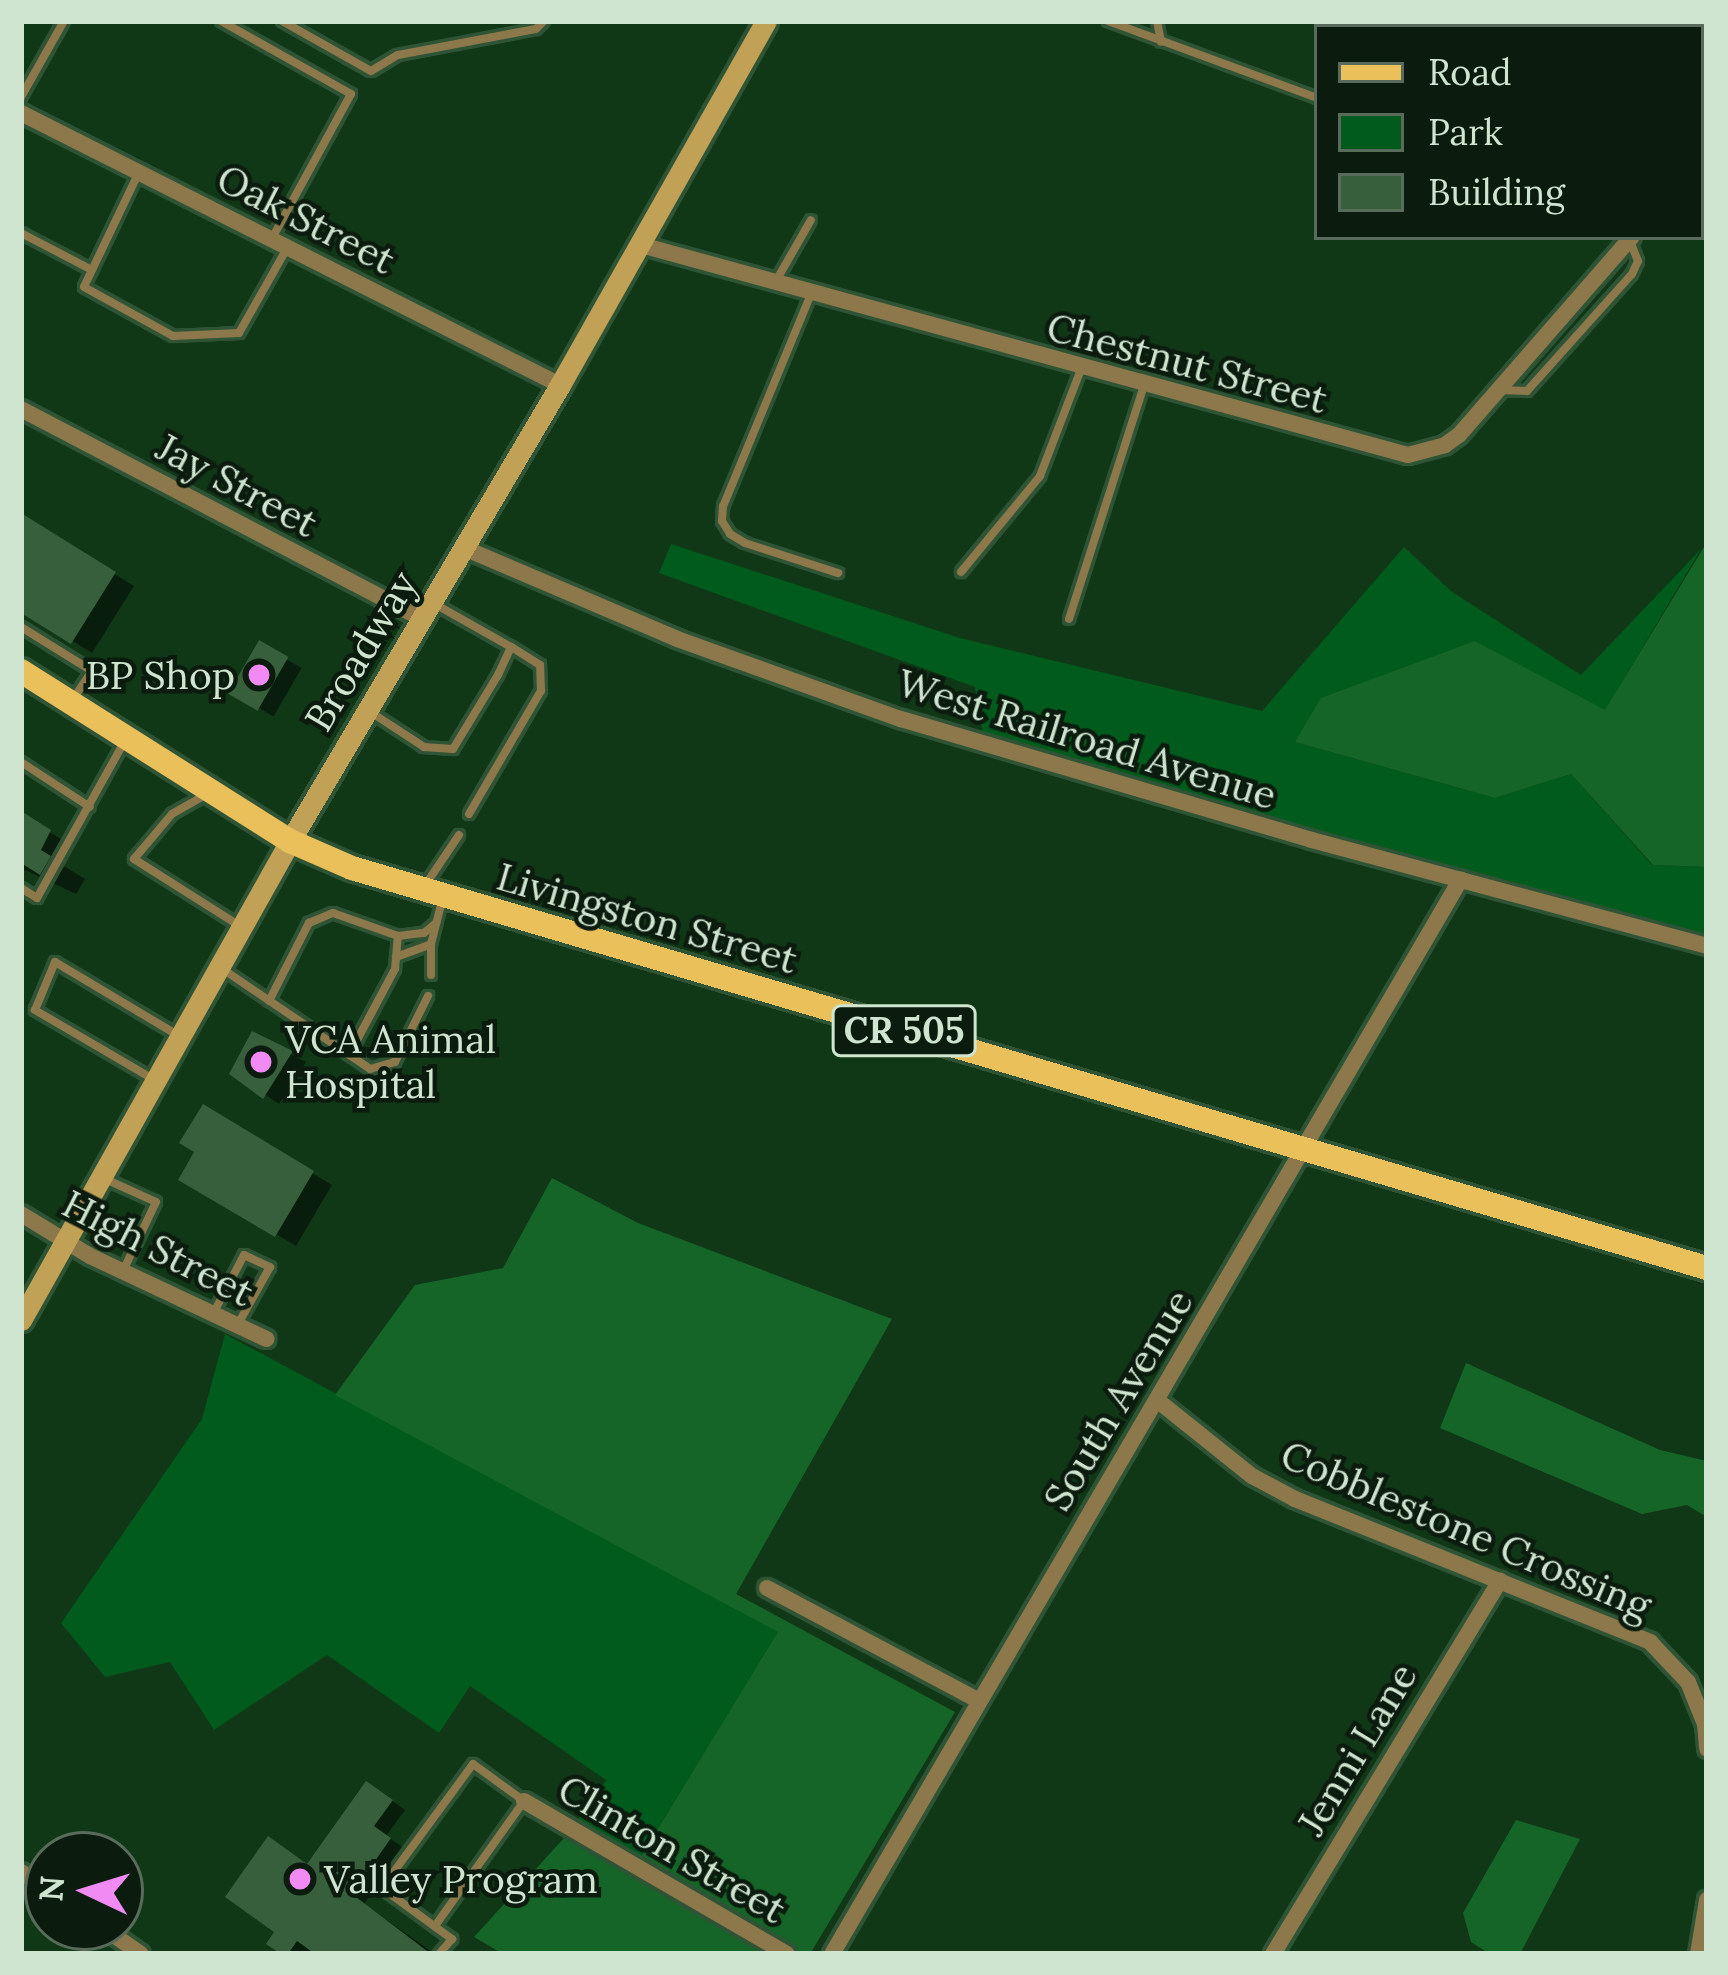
<!DOCTYPE html>
<html>
<head>
<meta charset="utf-8">
<style>
  body { margin:0 }
  #map { position:relative; width:1728px; height:1975px; overflow:hidden; background:#103817; font-family:Lora,serif }
  div>[style] { position:absolute }
  .green>* { inset:0; background:#005b1c }
  .forest>* { inset:0; background:#156528 }
  .shadow>* { inset:0; background:#0007; transform-origin:0 0 }
  .building>* { inset:0; background:#385f3c; transform-origin:0 0 }
  .roads { filter:drop-shadow(3px 0 #2f5435) drop-shadow(-3px 0 #2f5435) drop-shadow(0 3px #2f5435) drop-shadow(0 -3px #2f5435) }
  .lane>* { height:8px; margin:-4px; padding:0 4px; transform-origin:4px; border-radius:4px; background:#8c784a }
  .street>* { height:16px; margin:-8px; padding:0 8px; transform-origin:8px; border-radius:8px; background:#8c784a }
  .secondary>* { height:21px; margin:-10.5px; padding:0 10.5px; transform-origin:10.5px; border-radius:10.5px; background:#c1a155 }
  .primary>* { height:24px; margin:-12px; padding:0 12px; transform-origin:12px; border-radius:12px; background:#eac05b }
  .dots>* { width:33px; height:33px; translate:-50% -50%; box-sizing:border-box; border:6px solid #0b1b0d; border-radius:50% }
  span { translate:-50% -50%; white-space:nowrap; text-align:center; line-height:1.15; -webkit-text-stroke:9px #0b1b0d; paint-order:stroke }
  .shield-label span { padding:3px 9px; background:#0b1b0d; border:3px solid; border-radius:9px; -webkit-text-stroke-width:0 }
  .shield-label { font-size:36px; color:#cfe5d0; font-weight:700 }
  .street-label { font-size:39px; color:#cfe5d0 }
  .poi-label { font-size:39px; color:#cfe5d0 }
  .right { translate:-100% -50%; text-align:right }
  .left { translate:0 -50%; text-align:left }
  .frame { position:absolute; inset:0; border:24px solid #cfe5d0; pointer-events:none }
  .legend { position:absolute; left:1314px; top:24px; width:390px; height:216px; box-sizing:border-box; background:#0b1b0d; border:3px solid #596c5b; margin:0; padding:15px 21px; list-style:none; font-size:36px; color:#cfe5d0 }
  .legend li { display:flex; align-items:center; gap:24px; height:60px }
  .legend b { width:60px; border:3px solid #596c5b }
  .north { position:absolute; left:24px; top:1831px; width:120px; height:120px; box-sizing:border-box; background:#0b1b0d; border:3px solid #596c5b; border-radius:50%; rotate:274deg; font-size:33px; font-weight:700; line-height:48px; text-align:center; color:#cfe5d0 }
  .north::after { content:''; display:block; margin:auto; width:42px; height:54px; background:#f28af3; clip-path:polygon(50% 0,100% 100%,50% 72%,0 100%) }
</style>
</head>
<body>
<div id="map">
  <div class="green">
    <div style="clip-path:polygon(671px 544px,960px 638px,1262px 711px,1404px 547px,1451px 591px,1581px 675px,1701px 549px,1605px 711px,1475px 641px,1295px 742px,1495px 798px,1571px 774px,1652px 865px,1707px 867px,1707px 948px,984px 741px,975px 687px,659px 573px)"></div>
    <div style="clip-path:polygon(225px 1334px,779px 1632px,628px 1877px,564px 1838px,606px 1780px,470px 1686px,439px 1733px,327px 1655px,214px 1730px,170px 1662px,105px 1677px,61px 1623px,202px 1419px)"></div>
  </div>
  <div class="forest">
    <div style="clip-path:polygon(1707px 542px,1707px 867px,1653px 865px,1571px 774px,1495px 798px,1295px 742px,1321px 698px,1475px 641px,1605px 710px)"></div>
    <div style="clip-path:polygon(552px 1178px,638px 1223px,892px 1319px,736px 1594px,955px 1712px,810px 1954px,503px 1954px,474px 1937px,564px 1838px,629px 1876px,778px 1632px,335px 1395px,415px 1285px,503px 1268px)"></div>
    <div style="clip-path:polygon(1466px 1363px,1660px 1450px,1707px 1461px,1707px 1517px,1687px 1505px,1642px 1514px,1440px 1428px)"></div>
    <div style="clip-path:polygon(1516px 1820px,1580px 1839px,1520px 1954px,1490px 1954px,1471px 1942px,1463px 1913px)"></div>
  </div>
  <div class="shadow">
    <div style="clip-path:polygon(21px 517px,134px 586px,92px 653px,21px 609px)"></div>
    <div style="left:260px;top:644px;width:48px;height:56px;rotate:30deg"></div>
    <div style="clip-path:polygon(21px 814px,64px 841px,54px 860px,85px 879px,76px 894px,21px 868px)"></div>
    <div style="clip-path:polygon(253px 1035px,306px 1062px,279px 1104px,233px 1073px)"></div>
    <div style="clip-path:polygon(204px 1108px,332px 1185px,296px 1246px,183px 1179px,198px 1151px)"></div>
    <div style="clip-path:polygon(381px 1793px,405px 1810px,386px 1836px,404px 1848px,364px 1904px,435px 1954px,320px 1954px,312px 1948px,308px 1954px,286px 1954px,309px 1867px)"></div>
  </div>
  <div class="building">
    <div style="clip-path:polygon(21px 513px,116px 572px,71px 644px,21px 613px)"></div>
    <div style="left:259px;top:640px;width:34px;height:62px;rotate:30deg"></div>
    <div style="clip-path:polygon(21px 811px,51px 830px,41px 850px,51px 856px,40px 875px,21px 863px)"></div>
    <div style="clip-path:polygon(252px 1031px,293px 1051px,263px 1099px,229px 1074px)"></div>
    <div style="clip-path:polygon(203px 1104px,314px 1171px,275px 1237px,178px 1180px,194px 1152px,179px 1143px)"></div>
    <div style="clip-path:polygon(366px 1781px,393px 1800px,374px 1826px,391px 1838px,352px 1894px,431px 1954px,315px 1954px,297px 1941px,288px 1954px,281px 1954px,266px 1944px,274px 1932px,225px 1897px,268px 1836px,307px 1864px)"></div>
  </div>
  <div class="roads">
    <div class="lane">
      <div style="left:221px;top:21px;width:149px;rotate:29.3deg"></div>
      <div style="left:351px;top:94px;width:164px;rotate:118.7deg"></div>
      <div style="left:282px;top:21px;width:102px;rotate:29.3deg"></div>
      <div style="left:371px;top:71px;width:31px;rotate:-31deg"></div>
      <div style="left:398px;top:55px;width:140px;rotate:-10.7deg"></div>
      <div style="left:536px;top:29px;width:11px;rotate:-45deg"></div>
      <div style="left:1108px;top:21px;width:223px;rotate:20.2deg"></div>
      <div style="left:1157px;top:21px;width:21px;rotate:79deg"></div>
      <div style="left:1430px;top:27px;width:10px;rotate:-37deg"></div>
      <div style="left:21px;top:97px;width:87px;rotate:-60.5deg"></div>
      <div style="left:139px;top:172px;width:127px;rotate:115.6deg"></div>
      <div style="left:84px;top:287px;width:102px;rotate:28.8deg"></div>
      <div style="left:173px;top:336px;width:66px;rotate:-2.6deg"></div>
      <div style="left:239px;top:333px;width:98px;rotate:-60.5deg"></div>
      <div style="left:1701px;top:195px;width:8px;rotate:40deg"></div>
      <div style="left:21px;top:233px;width:80px;rotate:27.5deg"></div>
      <div style="left:776px;top:281px;width:70px;rotate:-60.2deg"></div>
      <div style="left:811px;top:294px;width:230px;rotate:112.5deg"></div>
      <div style="left:723px;top:506px;width:15px;rotate:94deg"></div>
      <div style="left:722px;top:521px;width:15px;rotate:58deg"></div>
      <div style="left:730px;top:534px;width:17px;rotate:31deg"></div>
      <div style="left:745px;top:543px;width:98px;rotate:17.9deg"></div>
      <div style="left:1500px;top:390px;width:27px;rotate:2deg"></div>
      <div style="left:1527px;top:391px;width:157px;rotate:-48.1deg"></div>
      <div style="left:1632px;top:274px;width:14px;rotate:-65deg"></div>
      <div style="left:1638px;top:261px;width:18px;rotate:-112deg"></div>
      <div style="left:961px;top:572px;width:124px;rotate:-50.5deg"></div>
      <div style="left:1040px;top:476px;width:115px;rotate:-69deg"></div>
      <div style="left:1069px;top:619px;width:245px;rotate:-72.2deg"></div>
      <div style="left:21px;top:627px;width:84px;rotate:31.8deg"></div>
      <div style="left:92px;top:671px;width:36px;rotate:124deg"></div>
      <div style="left:372px;top:713px;width:62px;rotate:33.2deg"></div>
      <div style="left:424px;top:747px;width:29px;rotate:4deg"></div>
      <div style="left:453px;top:749px;width:87px;rotate:-58.7deg"></div>
      <div style="left:498px;top:675px;width:31px;rotate:-65deg"></div>
      <div style="left:511px;top:647px;width:90px;rotate:-150.6deg"></div>
      <div style="left:21px;top:762px;width:82px;rotate:33.1deg"></div>
      <div style="left:207px;top:794px;width:40px;rotate:150.3deg"></div>
      <div style="left:172px;top:814px;width:59px;rotate:130.2deg"></div>
      <div style="left:134px;top:859px;width:125px;rotate:32.3deg"></div>
      <div style="left:469px;top:814px;width:143px;rotate:-59.7deg"></div>
      <div style="left:541px;top:691px;width:26px;rotate:-92deg"></div>
      <div style="left:540px;top:665px;width:34px;rotate:-148deg"></div>
      <div style="left:426px;top:884px;width:59px;rotate:-56deg"></div>
      <div style="left:21px;top:888px;width:19px;rotate:32deg"></div>
      <div style="left:37px;top:898px;width:176px;rotate:-60.8deg"></div>
      <div style="left:396px;top:957px;width:37px;rotate:-20deg"></div>
      <div style="left:221px;top:968px;width:180px;rotate:34.1deg"></div>
      <div style="left:370px;top:1069px;width:26px;rotate:-16deg"></div>
      <div style="left:395px;top:1062px;width:74px;rotate:-63.4deg"></div>
      <div style="left:431px;top:975px;width:31px;rotate:-90deg"></div>
      <div style="left:431px;top:944px;width:49px;rotate:-75.7deg"></div>
      <div style="left:269px;top:1001px;width:88px;rotate:-62.9deg"></div>
      <div style="left:309px;top:923px;width:26px;rotate:-23deg"></div>
      <div style="left:333px;top:913px;width:69px;rotate:19.5deg"></div>
      <div style="left:398px;top:936px;width:26px;rotate:-7deg"></div>
      <div style="left:424px;top:933px;width:16px;rotate:-40deg"></div>
      <div style="left:349px;top:1055px;width:98px;rotate:-61.9deg"></div>
      <div style="left:395px;top:969px;width:33px;rotate:-85deg"></div>
      <div style="left:153px;top:1079px;width:137px;rotate:-149.7deg"></div>
      <div style="left:35px;top:1010px;width:52px;rotate:-67.4deg"></div>
      <div style="left:55px;top:962px;width:144px;rotate:30.8deg"></div>
      <div style="left:103px;top:1178px;width:58px;rotate:24.4deg"></div>
      <div style="left:156px;top:1202px;width:76px;rotate:115.6deg"></div>
      <div style="left:214px;top:1312px;width:64px;rotate:-62.2deg"></div>
      <div style="left:244px;top:1255px;width:29px;rotate:25deg"></div>
      <div style="left:270px;top:1267px;width:65px;rotate:119.3deg"></div>
      <div style="left:435px;top:1926px;width:153px;rotate:-54.5deg"></div>
      <div style="left:524px;top:1801px;width:63px;rotate:-144deg"></div>
      <div style="left:473px;top:1764px;width:154px;rotate:126.3deg"></div>
      <div style="left:382px;top:1888px;width:87px;rotate:36.1deg"></div>
      <div style="left:452px;top:1939px;width:20px;rotate:131deg"></div>
    </div>
    <div class="street">
      <div style="left:21px;top:113px;width:604px;rotate:26.78deg"></div>
      <div style="left:1701px;top:158px;width:9px;rotate:-49deg"></div>
      <div style="left:641px;top:245px;width:795px;rotate:15.31deg"></div>
      <div style="left:1408px;top:455px;width:38px;rotate:-15deg"></div>
      <div style="left:1445px;top:445px;width:17px;rotate:-36deg"></div>
      <div style="left:1459px;top:435px;width:263px;rotate:-48.9deg"></div>
      <div style="left:21px;top:409px;width:454px;rotate:27.6deg"></div>
      <div style="left:464px;top:548px;width:232px;rotate:23.1deg"></div>
      <div style="left:677px;top:639px;width:238px;rotate:19.7deg"></div>
      <div style="left:901px;top:719px;width:428px;rotate:16.4deg"></div>
      <div style="left:1312px;top:840px;width:409px;rotate:15deg"></div>
      <div style="left:21px;top:1214px;width:81px;rotate:31.3deg"></div>
      <div style="left:90px;top:1256px;width:195px;rotate:25.2deg"></div>
      <div style="left:1157px;top:1400px;width:122px;rotate:38.7deg"></div>
      <div style="left:1252px;top:1476px;width:49px;rotate:28.1deg"></div>
      <div style="left:1295px;top:1499px;width:383px;rotate:21.9deg"></div>
      <div style="left:1650px;top:1642px;width:55px;rotate:46.5deg"></div>
      <div style="left:1688px;top:1682px;width:45px;rotate:68deg"></div>
      <div style="left:1705px;top:1724px;width:25px;rotate:85deg"></div>
      <div style="left:767px;top:1588px;width:239px;rotate:28deg"></div>
      <div style="left:524px;top:1801px;width:304px;rotate:30.2deg"></div>
      <div style="left:21px;top:1872px;width:32px;rotate:34deg"></div>
      <div style="left:102px;top:1927px;width:47px;rotate:34.7deg"></div>
      <div style="left:832px;top:1954px;width:1245px;rotate:-59.67deg"></div>
      <div style="left:1273px;top:1954px;width:437px;rotate:-58.7deg"></div>
      <div style="left:1698px;top:1954px;width:55px;rotate:-80.5deg"></div>
    </div>
    <div class="secondary">
      <div style="left:21px;top:1320px;width:549px;rotate:-60.68deg"></div>
      <div style="left:290px;top:841px;width:530px;rotate:-59.37deg"></div>
      <div style="left:560px;top:385px;width:418px;rotate:-60.5deg"></div>
    </div>
    <div class="primary">
      <div style="left:21px;top:671px;width:318px;rotate:32.3deg"></div>
      <div style="left:290px;top:841px;width:68px;rotate:23.5deg"></div>
      <div style="left:352px;top:868px;width:1413px;rotate:16.45deg"></div>
    </div>
  </div>
  <div class="dots">
    <div style="left:259px;top:675px;background:#f28af3"></div>
    <div style="left:261px;top:1062px;background:#f28af3"></div>
    <div style="left:300px;top:1879px;background:#f28af3"></div>
  </div>
  <div class="shield-label">
    <span style="left:904px;top:1031px">CR 505</span>
  </div>
  <div class="street-label">
    <span style="left:306px;top:219px;rotate:27deg">Oak Street</span>
    <span style="left:1187px;top:363px;rotate:15deg">Chestnut Street</span>
    <span style="left:237px;top:485px;rotate:28deg">Jay Street</span>
    <span style="left:361px;top:651px;rotate:-59deg">Broadway</span>
    <span style="left:1087px;top:739px;rotate:17deg">West Railroad Avenue</span>
    <span style="left:647px;top:918px;rotate:16deg">Livingston Street</span>
    <span style="left:158px;top:1248px;rotate:27deg">High Street</span>
    <span style="left:1118px;top:1400px;rotate:-59deg">South Avenue</span>
    <span style="left:1466px;top:1530px;rotate:23deg">Cobblestone Crossing</span>
    <span style="left:1357px;top:1749px;rotate:-59deg">Jenni Lane</span>
    <span style="left:672px;top:1849px;rotate:30deg">Clinton Street</span>
  </div>
  <div class="poi-label">
    <span class="right" style="left:235px;top:675px">BP Shop</span>
    <span class="left" style="left:285px;top:1062px">VCA Animal<br>Hospital</span>
    <span class="left" style="left:324px;top:1879px">Valley Program</span>
  </div>
  <div class="frame"></div>
  <ul class="legend">
  <li><b style="height:15px;background:#eac05b"></b>Road</li>
  <li><b style="height:33px;background:#005b1c"></b>Park</li>
  <li><b style="height:33px;background:#385f3c"></b>Building</li>
  </ul>
  <div class="north">N</div>
</div>
</body>
</html>
